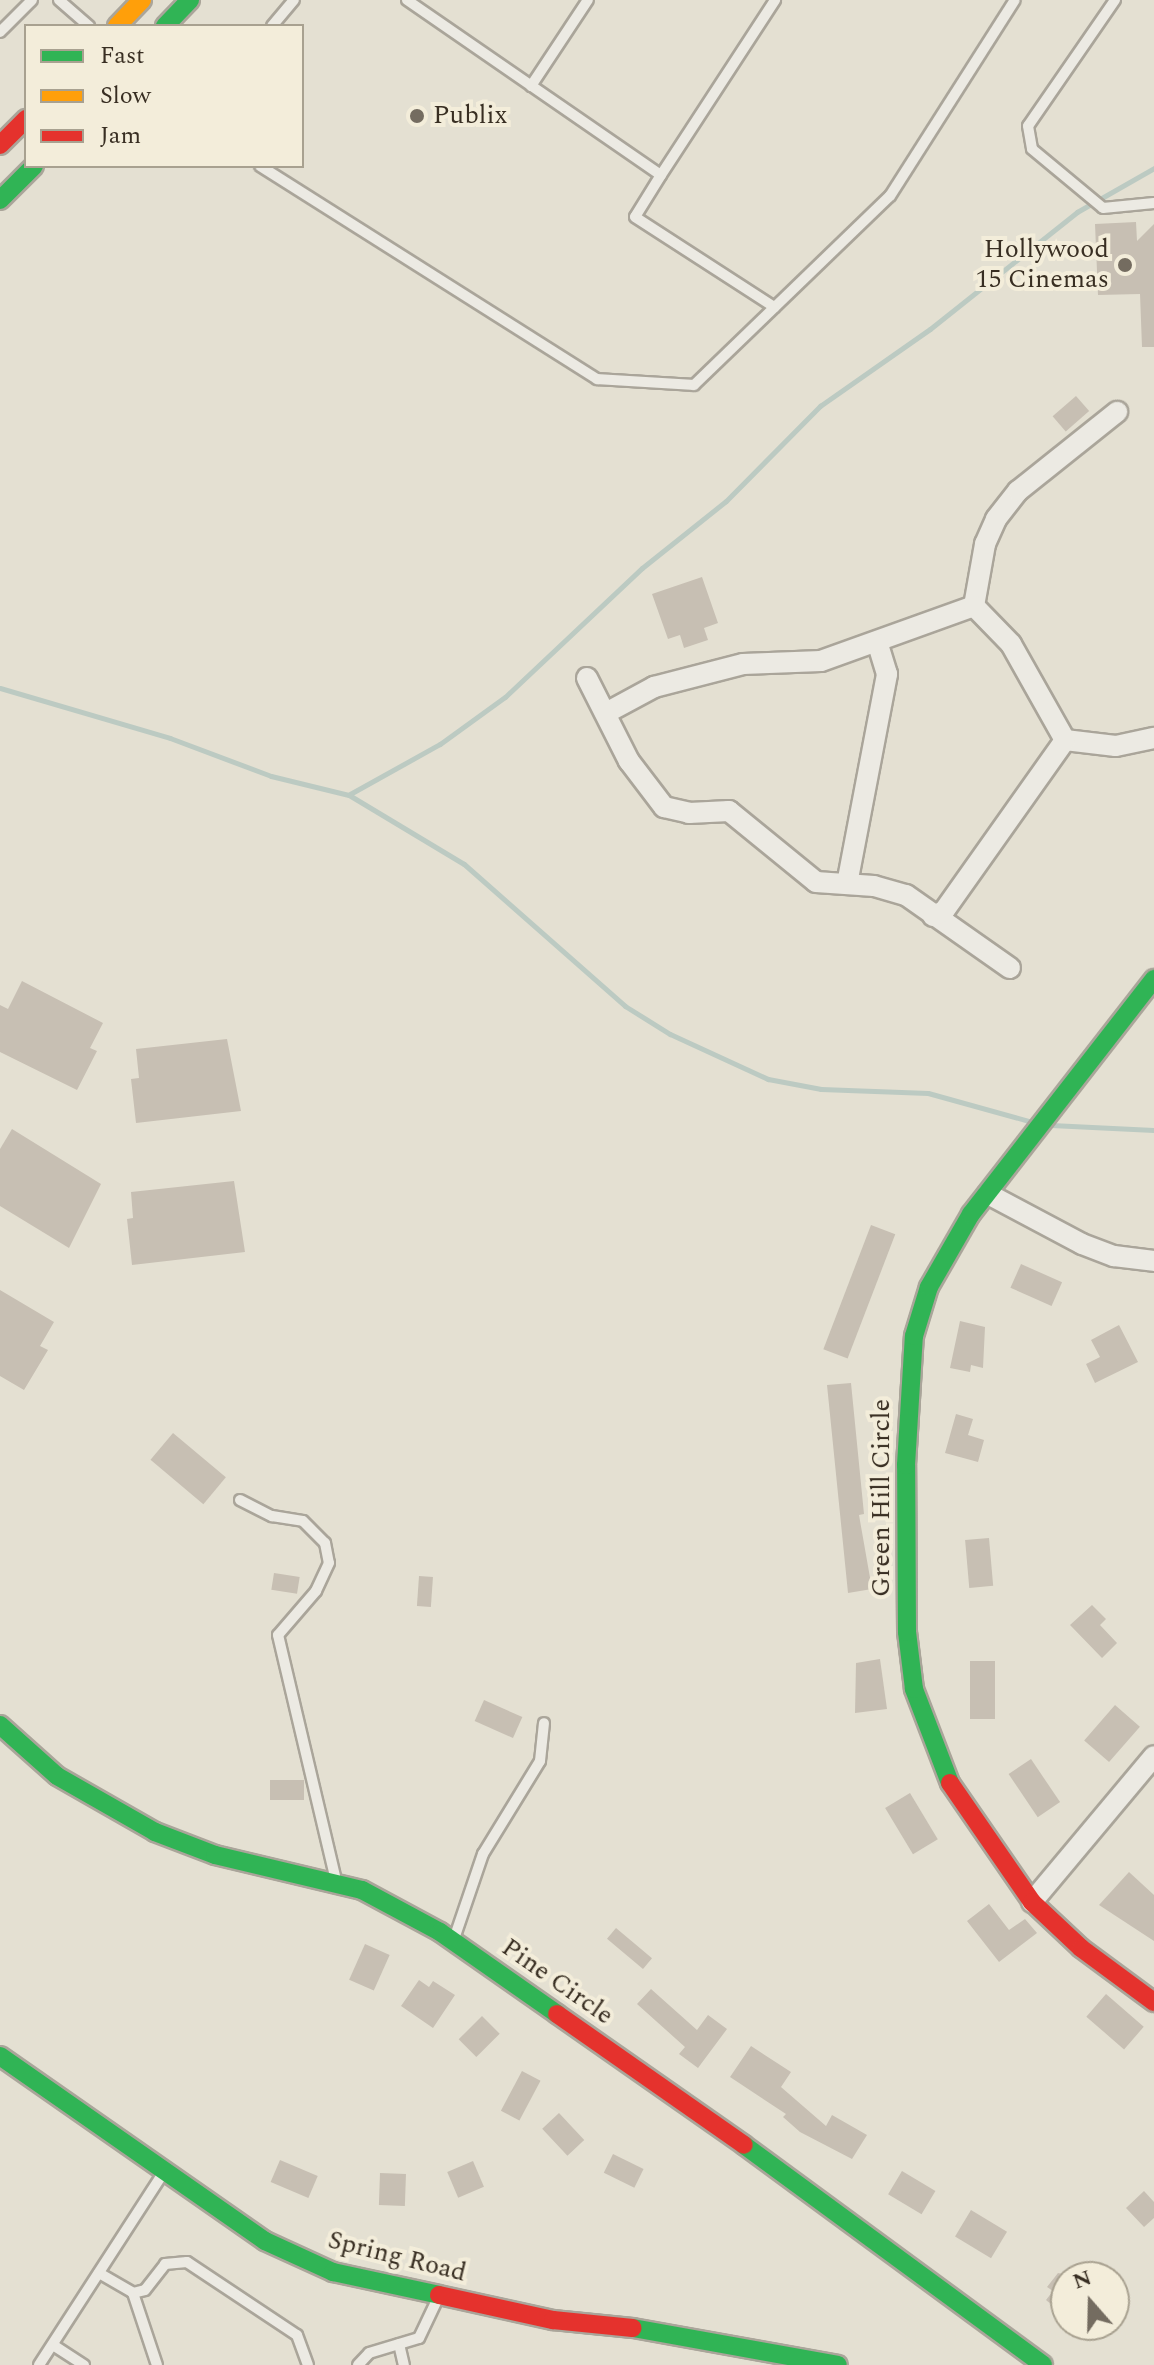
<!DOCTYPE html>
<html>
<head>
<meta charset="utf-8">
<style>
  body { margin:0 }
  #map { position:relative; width:1154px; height:2365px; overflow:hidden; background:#e4e0d2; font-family:Spectral,serif }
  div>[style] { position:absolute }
  .stream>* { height:5px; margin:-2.5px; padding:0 2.5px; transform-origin:2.5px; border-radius:2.5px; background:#bccac2 }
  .building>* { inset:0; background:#c7bfb3; transform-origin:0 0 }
  .roads { filter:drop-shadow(2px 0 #aaa59a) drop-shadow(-2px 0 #aaa59a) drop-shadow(0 2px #aaa59a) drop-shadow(0 -2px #aaa59a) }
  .lane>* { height:10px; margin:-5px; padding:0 5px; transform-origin:5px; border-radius:5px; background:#eceae3 }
  .street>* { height:20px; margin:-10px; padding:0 10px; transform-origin:10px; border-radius:10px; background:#eceae3 }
  .fast>* { height:18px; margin:-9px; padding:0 9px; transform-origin:9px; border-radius:9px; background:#30b455 }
  .slow>* { height:18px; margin:-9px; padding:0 9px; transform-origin:9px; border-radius:9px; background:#ff9f0a }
  .jam>* { height:18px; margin:-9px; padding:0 9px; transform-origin:9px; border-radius:9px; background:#e5322d }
  .dots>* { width:22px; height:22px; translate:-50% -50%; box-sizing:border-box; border:4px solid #f3edda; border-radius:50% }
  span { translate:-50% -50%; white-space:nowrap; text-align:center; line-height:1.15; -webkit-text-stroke:8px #f3edda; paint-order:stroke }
  .poi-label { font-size:26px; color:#382e22 }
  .left { translate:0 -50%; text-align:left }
  .right { translate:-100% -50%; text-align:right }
  .street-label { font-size:26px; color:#382e22 }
  .legend { position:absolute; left:24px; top:24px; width:280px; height:144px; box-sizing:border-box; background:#f3edda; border:2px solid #a8a190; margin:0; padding:10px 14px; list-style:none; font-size:24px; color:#382e22 }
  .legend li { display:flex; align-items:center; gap:16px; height:40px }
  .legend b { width:40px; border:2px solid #a8a190 }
  .north { position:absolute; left:1050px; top:2261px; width:80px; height:80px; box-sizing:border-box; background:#f3edda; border:2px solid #a8a190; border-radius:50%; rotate:340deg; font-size:22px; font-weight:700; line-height:32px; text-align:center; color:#382e22 }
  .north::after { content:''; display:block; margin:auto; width:28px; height:36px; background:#746c60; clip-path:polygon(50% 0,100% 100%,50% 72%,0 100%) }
</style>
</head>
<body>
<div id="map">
  <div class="stream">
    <div style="left:0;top:688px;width:177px;rotate:16.4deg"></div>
    <div style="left:170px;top:738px;width:108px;rotate:20.6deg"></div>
    <div style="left:271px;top:776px;width:80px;rotate:13.7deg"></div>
    <div style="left:349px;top:795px;width:134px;rotate:31deg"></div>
    <div style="left:464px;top:864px;width:215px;rotate:41.4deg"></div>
    <div style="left:625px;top:1006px;width:53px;rotate:31.9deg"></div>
    <div style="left:670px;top:1034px;width:108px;rotate:24.7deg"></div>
    <div style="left:768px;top:1079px;width:54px;rotate:10.7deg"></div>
    <div style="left:821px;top:1089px;width:107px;rotate:2.1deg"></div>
    <div style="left:928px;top:1093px;width:105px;rotate:15.5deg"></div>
    <div style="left:350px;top:794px;width:103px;rotate:-29.1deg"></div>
    <div style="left:440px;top:744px;width:80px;rotate:-35.9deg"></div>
    <div style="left:505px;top:697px;width:188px;rotate:-43.3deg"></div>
    <div style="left:642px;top:568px;width:107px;rotate:-38.6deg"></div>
    <div style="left:726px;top:501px;width:134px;rotate:-45.3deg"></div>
    <div style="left:820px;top:406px;width:134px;rotate:-35deg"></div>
    <div style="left:930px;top:329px;width:188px;rotate:-38.5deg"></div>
    <div style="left:1077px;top:212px;width:89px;rotate:-29.7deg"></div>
    <div style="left:1051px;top:1125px;width:103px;rotate:2.8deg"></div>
  </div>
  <div class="building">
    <div style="clip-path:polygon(1136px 222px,1137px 241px,1154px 224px,1154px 347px,1142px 347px,1140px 294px,1098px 295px,1095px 224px)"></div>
    <div style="left:1076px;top:396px;width:20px;height:31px;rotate:49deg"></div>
    <div style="clip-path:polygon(702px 577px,718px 623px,704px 628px,708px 640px,684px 648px,680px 635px,668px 639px,652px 594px)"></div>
    <div style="clip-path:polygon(22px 981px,103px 1023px,90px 1048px,97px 1051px,77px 1090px,0 1052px,0 1005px,8px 1009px)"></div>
    <div style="clip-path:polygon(227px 1039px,241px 1111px,136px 1123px,131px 1079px,139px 1078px,136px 1049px)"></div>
    <div style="clip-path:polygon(12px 1129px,101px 1184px,69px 1248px,0 1206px,0 1149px)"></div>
    <div style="clip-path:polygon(234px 1181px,245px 1252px,132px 1265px,127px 1219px,133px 1218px,131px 1192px)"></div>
    <div style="left:871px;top:1225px;width:26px;height:133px;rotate:21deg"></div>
    <div style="left:1021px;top:1264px;width:45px;height:26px;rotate:24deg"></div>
    <div style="clip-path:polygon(0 1290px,54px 1322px,40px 1346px,48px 1350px,24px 1390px,0 1376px)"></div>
    <div style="clip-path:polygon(960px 1321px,985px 1327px,983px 1368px,971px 1365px,970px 1372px,950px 1368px)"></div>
    <div style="clip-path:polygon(1119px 1325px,1138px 1362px,1095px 1383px,1086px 1364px,1100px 1357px,1091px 1340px)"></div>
    <div style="clip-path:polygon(851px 1383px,864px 1514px,859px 1515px,872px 1589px,848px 1593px,827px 1385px)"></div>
    <div style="clip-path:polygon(956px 1414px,973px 1419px,968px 1435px,984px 1440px,978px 1462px,945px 1453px)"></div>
    <div style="left:173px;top:1433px;width:69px;height:35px;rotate:40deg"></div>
    <div style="left:989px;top:1538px;width:48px;height:24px;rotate:85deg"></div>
    <div style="left:274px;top:1573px;width:26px;height:17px;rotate:9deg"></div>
    <div style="left:419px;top:1576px;width:14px;height:30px;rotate:4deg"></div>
    <div style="clip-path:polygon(1092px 1605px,1106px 1619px,1100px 1625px,1117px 1643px,1102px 1658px,1070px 1625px)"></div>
    <div style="clip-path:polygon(880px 1659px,887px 1709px,855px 1713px,856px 1663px)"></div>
    <div style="left:970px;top:1661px;width:25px;height:58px"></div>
    <div style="left:484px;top:1700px;width:42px;height:23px;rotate:24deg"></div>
    <div style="left:1115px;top:1705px;width:33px;height:47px;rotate:41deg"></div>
    <div style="left:1031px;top:1759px;width:52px;height:27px;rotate:56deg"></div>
    <div style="left:270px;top:1780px;width:34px;height:20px"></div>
    <div style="left:910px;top:1793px;width:54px;height:29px;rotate:59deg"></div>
    <div style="clip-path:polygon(1129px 1872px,1154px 1895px,1154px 1941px,1099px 1905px)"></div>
    <div style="clip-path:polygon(989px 1904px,1009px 1930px,1025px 1919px,1037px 1933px,999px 1962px,967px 1921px)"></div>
    <div style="left:616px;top:1928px;width:47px;height:14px;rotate:40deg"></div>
    <div style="left:365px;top:1944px;width:27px;height:39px;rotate:24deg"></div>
    <div style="clip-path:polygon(419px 1980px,429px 1987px,433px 1981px,455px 1995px,433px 2028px,401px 2006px)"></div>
    <div style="clip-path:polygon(651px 1989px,697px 2030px,708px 2015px,727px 2029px,698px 2068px,679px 2054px,685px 2047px,637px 2004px)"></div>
    <div style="left:1106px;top:1994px;width:50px;height:30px;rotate:41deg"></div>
    <div style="left:482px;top:2016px;width:25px;height:33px;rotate:45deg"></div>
    <div style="clip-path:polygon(751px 2046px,791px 2072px,781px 2087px,826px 2126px,832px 2115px,867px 2135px,852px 2159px,800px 2132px,783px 2117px,786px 2114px,730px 2077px)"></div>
    <div style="left:522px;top:2071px;width:21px;height:45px;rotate:28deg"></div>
    <div style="left:559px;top:2113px;width:37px;height:23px;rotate:47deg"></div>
    <div style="left:613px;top:2154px;width:34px;height:21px;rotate:26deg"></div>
    <div style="left:280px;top:2160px;width:41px;height:24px;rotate:23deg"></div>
    <div style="left:473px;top:2161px;width:28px;height:28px;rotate:67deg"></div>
    <div style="left:902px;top:2171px;width:39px;height:27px;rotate:31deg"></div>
    <div style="left:380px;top:2173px;width:26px;height:32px;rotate:2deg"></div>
    <div style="clip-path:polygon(1144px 2191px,1154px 2202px,1154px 2218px,1144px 2227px,1126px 2208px)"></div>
    <div style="left:971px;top:2210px;width:42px;height:31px;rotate:31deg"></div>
    <div style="clip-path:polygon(1058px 2273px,1066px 2275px,1066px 2317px,1046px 2300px,1053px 2291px,1047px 2287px)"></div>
  </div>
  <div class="roads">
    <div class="lane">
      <div style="left:59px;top:0;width:40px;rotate:41deg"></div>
      <div style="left:407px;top:0;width:308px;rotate:34.6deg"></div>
      <div style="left:661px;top:175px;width:209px;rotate:-56.9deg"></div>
      <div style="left:1115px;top:0;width:153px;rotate:124.6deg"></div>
      <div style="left:1028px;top:126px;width:23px;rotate:80deg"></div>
      <div style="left:1032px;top:149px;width:92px;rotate:39.7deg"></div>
      <div style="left:1103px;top:208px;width:51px;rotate:-5.6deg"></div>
      <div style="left:272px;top:26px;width:34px;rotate:-50deg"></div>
      <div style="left:0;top:32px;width:45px;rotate:-45deg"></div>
      <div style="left:531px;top:86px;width:103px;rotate:-56.5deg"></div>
      <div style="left:260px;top:166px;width:399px;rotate:32.3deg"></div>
      <div style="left:597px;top:379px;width:97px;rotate:3.5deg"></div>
      <div style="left:694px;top:385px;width:272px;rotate:-44deg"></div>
      <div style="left:890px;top:196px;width:232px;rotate:-57.5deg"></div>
      <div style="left:661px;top:175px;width:49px;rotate:121.8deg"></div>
      <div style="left:635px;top:217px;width:166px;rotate:32.9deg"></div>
      <div style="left:240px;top:1500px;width:36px;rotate:27deg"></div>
      <div style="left:272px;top:1516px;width:31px;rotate:9deg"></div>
      <div style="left:303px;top:1521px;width:31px;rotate:45deg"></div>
      <div style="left:325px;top:1543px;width:20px;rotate:79deg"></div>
      <div style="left:329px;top:1563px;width:31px;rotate:115deg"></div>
      <div style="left:316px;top:1591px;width:58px;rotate:130.8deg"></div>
      <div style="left:278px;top:1635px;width:252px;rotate:76.7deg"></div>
      <div style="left:454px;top:1939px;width:90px;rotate:-71.2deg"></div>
      <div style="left:483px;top:1854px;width:109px;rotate:-58.5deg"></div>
      <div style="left:540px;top:1761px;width:38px;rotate:-84deg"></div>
      <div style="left:99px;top:2273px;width:39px;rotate:30deg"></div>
      <div style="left:133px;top:2293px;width:76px;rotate:71.6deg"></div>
      <div style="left:133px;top:2293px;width:12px;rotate:-14deg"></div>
      <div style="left:145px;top:2290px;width:33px;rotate:-52deg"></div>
      <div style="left:165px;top:2264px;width:22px;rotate:-5deg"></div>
      <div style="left:187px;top:2262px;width:132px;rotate:33.6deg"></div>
      <div style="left:297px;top:2335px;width:32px;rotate:70deg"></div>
      <div style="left:399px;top:2344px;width:22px;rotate:77deg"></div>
      <div style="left:53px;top:2345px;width:37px;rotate:33deg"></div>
      <div style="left:39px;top:2365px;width:226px;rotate:-57.1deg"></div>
      <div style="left:358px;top:2365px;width:16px;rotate:-47deg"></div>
      <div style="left:369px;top:2353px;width:52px;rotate:-16.7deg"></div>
      <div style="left:419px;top:2338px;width:44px;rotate:-64.6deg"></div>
    </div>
    <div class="street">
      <div style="left:587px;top:678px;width:93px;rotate:63.2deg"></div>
      <div style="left:629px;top:761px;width:58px;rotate:52.7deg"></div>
      <div style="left:664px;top:807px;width:26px;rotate:13deg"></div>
      <div style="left:689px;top:813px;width:40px;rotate:-2.9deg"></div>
      <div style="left:729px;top:811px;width:112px;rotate:39.2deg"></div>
      <div style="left:816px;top:882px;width:58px;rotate:3.9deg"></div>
      <div style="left:874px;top:886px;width:33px;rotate:16deg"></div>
      <div style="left:906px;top:895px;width:127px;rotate:35.1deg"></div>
      <div style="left:606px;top:713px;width:55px;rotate:-28.4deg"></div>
      <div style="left:654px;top:687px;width:92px;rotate:-14.5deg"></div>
      <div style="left:743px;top:664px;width:78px;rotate:-2.2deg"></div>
      <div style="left:821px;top:661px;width:163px;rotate:-19.8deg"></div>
      <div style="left:974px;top:606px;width:63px;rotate:-79.9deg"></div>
      <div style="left:985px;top:544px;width:27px;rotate:-66deg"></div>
      <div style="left:996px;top:519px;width:36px;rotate:-52deg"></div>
      <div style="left:1018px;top:491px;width:127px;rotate:-38.6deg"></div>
      <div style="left:1065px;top:740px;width:51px;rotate:6.7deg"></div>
      <div style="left:1116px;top:746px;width:39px;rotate:-12deg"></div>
      <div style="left:847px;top:884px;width:214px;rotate:-79.2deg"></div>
      <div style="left:887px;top:674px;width:31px;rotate:-107deg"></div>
      <div style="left:933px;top:916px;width:12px;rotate:-24deg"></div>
      <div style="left:944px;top:911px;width:209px;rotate:-54.7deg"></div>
      <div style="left:1065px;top:740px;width:110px;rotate:-119.4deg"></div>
      <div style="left:1011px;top:644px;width:53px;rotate:-134.2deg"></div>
      <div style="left:988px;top:1194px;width:106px;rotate:28deg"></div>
      <div style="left:1082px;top:1244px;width:34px;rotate:21deg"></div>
      <div style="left:1114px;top:1256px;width:40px;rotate:7.1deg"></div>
      <div style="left:1032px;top:1902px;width:190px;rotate:-50.1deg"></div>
    </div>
    <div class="fast">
      <div style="left:165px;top:26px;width:36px;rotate:-46deg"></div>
      <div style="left:0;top:200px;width:48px;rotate:-45deg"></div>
      <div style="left:0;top:1725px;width:76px;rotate:41.8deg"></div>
      <div style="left:57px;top:1776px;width:113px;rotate:29.7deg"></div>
      <div style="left:155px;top:1832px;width:64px;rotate:21deg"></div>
      <div style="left:215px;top:1855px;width:151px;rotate:13.4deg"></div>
      <div style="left:362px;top:1890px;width:89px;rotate:28.3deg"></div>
      <div style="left:440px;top:1932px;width:143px;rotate:35deg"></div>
      <div style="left:950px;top:1783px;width:101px;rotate:-111deg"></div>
      <div style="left:914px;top:1689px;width:57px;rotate:-97deg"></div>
      <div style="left:907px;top:1632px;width:167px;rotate:-90.3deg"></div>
      <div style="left:906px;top:1465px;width:129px;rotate:-86.5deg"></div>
      <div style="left:914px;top:1336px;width:51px;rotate:-73deg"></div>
      <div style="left:929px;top:1287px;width:84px;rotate:-60.1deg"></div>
      <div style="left:971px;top:1214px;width:298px;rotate:-52.1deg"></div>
      <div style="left:0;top:2056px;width:323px;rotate:34.9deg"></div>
      <div style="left:265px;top:2241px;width:75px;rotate:24.5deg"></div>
      <div style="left:333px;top:2272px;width:108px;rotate:12.2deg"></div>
      <div style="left:744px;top:2145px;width:371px;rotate:36.3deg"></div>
      <div style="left:633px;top:2328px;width:208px;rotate:10.2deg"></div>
    </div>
    <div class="slow">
      <div style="left:117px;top:26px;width:36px;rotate:-46deg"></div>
    </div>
    <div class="jam">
      <div style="left:0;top:145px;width:37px;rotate:-45deg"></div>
      <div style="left:950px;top:1783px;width:145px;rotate:55.4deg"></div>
      <div style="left:1032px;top:1902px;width:67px;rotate:43.2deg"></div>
      <div style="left:1081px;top:1948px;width:91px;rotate:36.5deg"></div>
      <div style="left:557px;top:2014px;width:228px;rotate:35deg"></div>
      <div style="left:439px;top:2295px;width:117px;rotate:12.4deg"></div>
      <div style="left:553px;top:2320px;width:80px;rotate:5.7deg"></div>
    </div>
  </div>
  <div class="dots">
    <div style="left:417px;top:116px;background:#746c60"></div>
    <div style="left:1125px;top:265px;background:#746c60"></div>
  </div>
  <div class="poi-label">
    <span class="left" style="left:433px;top:116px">Publix</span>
    <span class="right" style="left:1109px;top:265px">Hollywood<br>15 Cinemas</span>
  </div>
  <div class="street-label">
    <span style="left:882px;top:1498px;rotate:-90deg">Green Hill Circle</span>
    <span style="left:557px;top:1982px;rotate:35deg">Pine Circle</span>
    <span style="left:397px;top:2257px;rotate:14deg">Spring Road</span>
  </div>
  <ul class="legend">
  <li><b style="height:10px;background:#30b455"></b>Fast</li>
  <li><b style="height:10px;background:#ff9f0a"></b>Slow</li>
  <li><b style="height:10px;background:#e5322d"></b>Jam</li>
  </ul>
  <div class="north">N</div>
</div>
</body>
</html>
